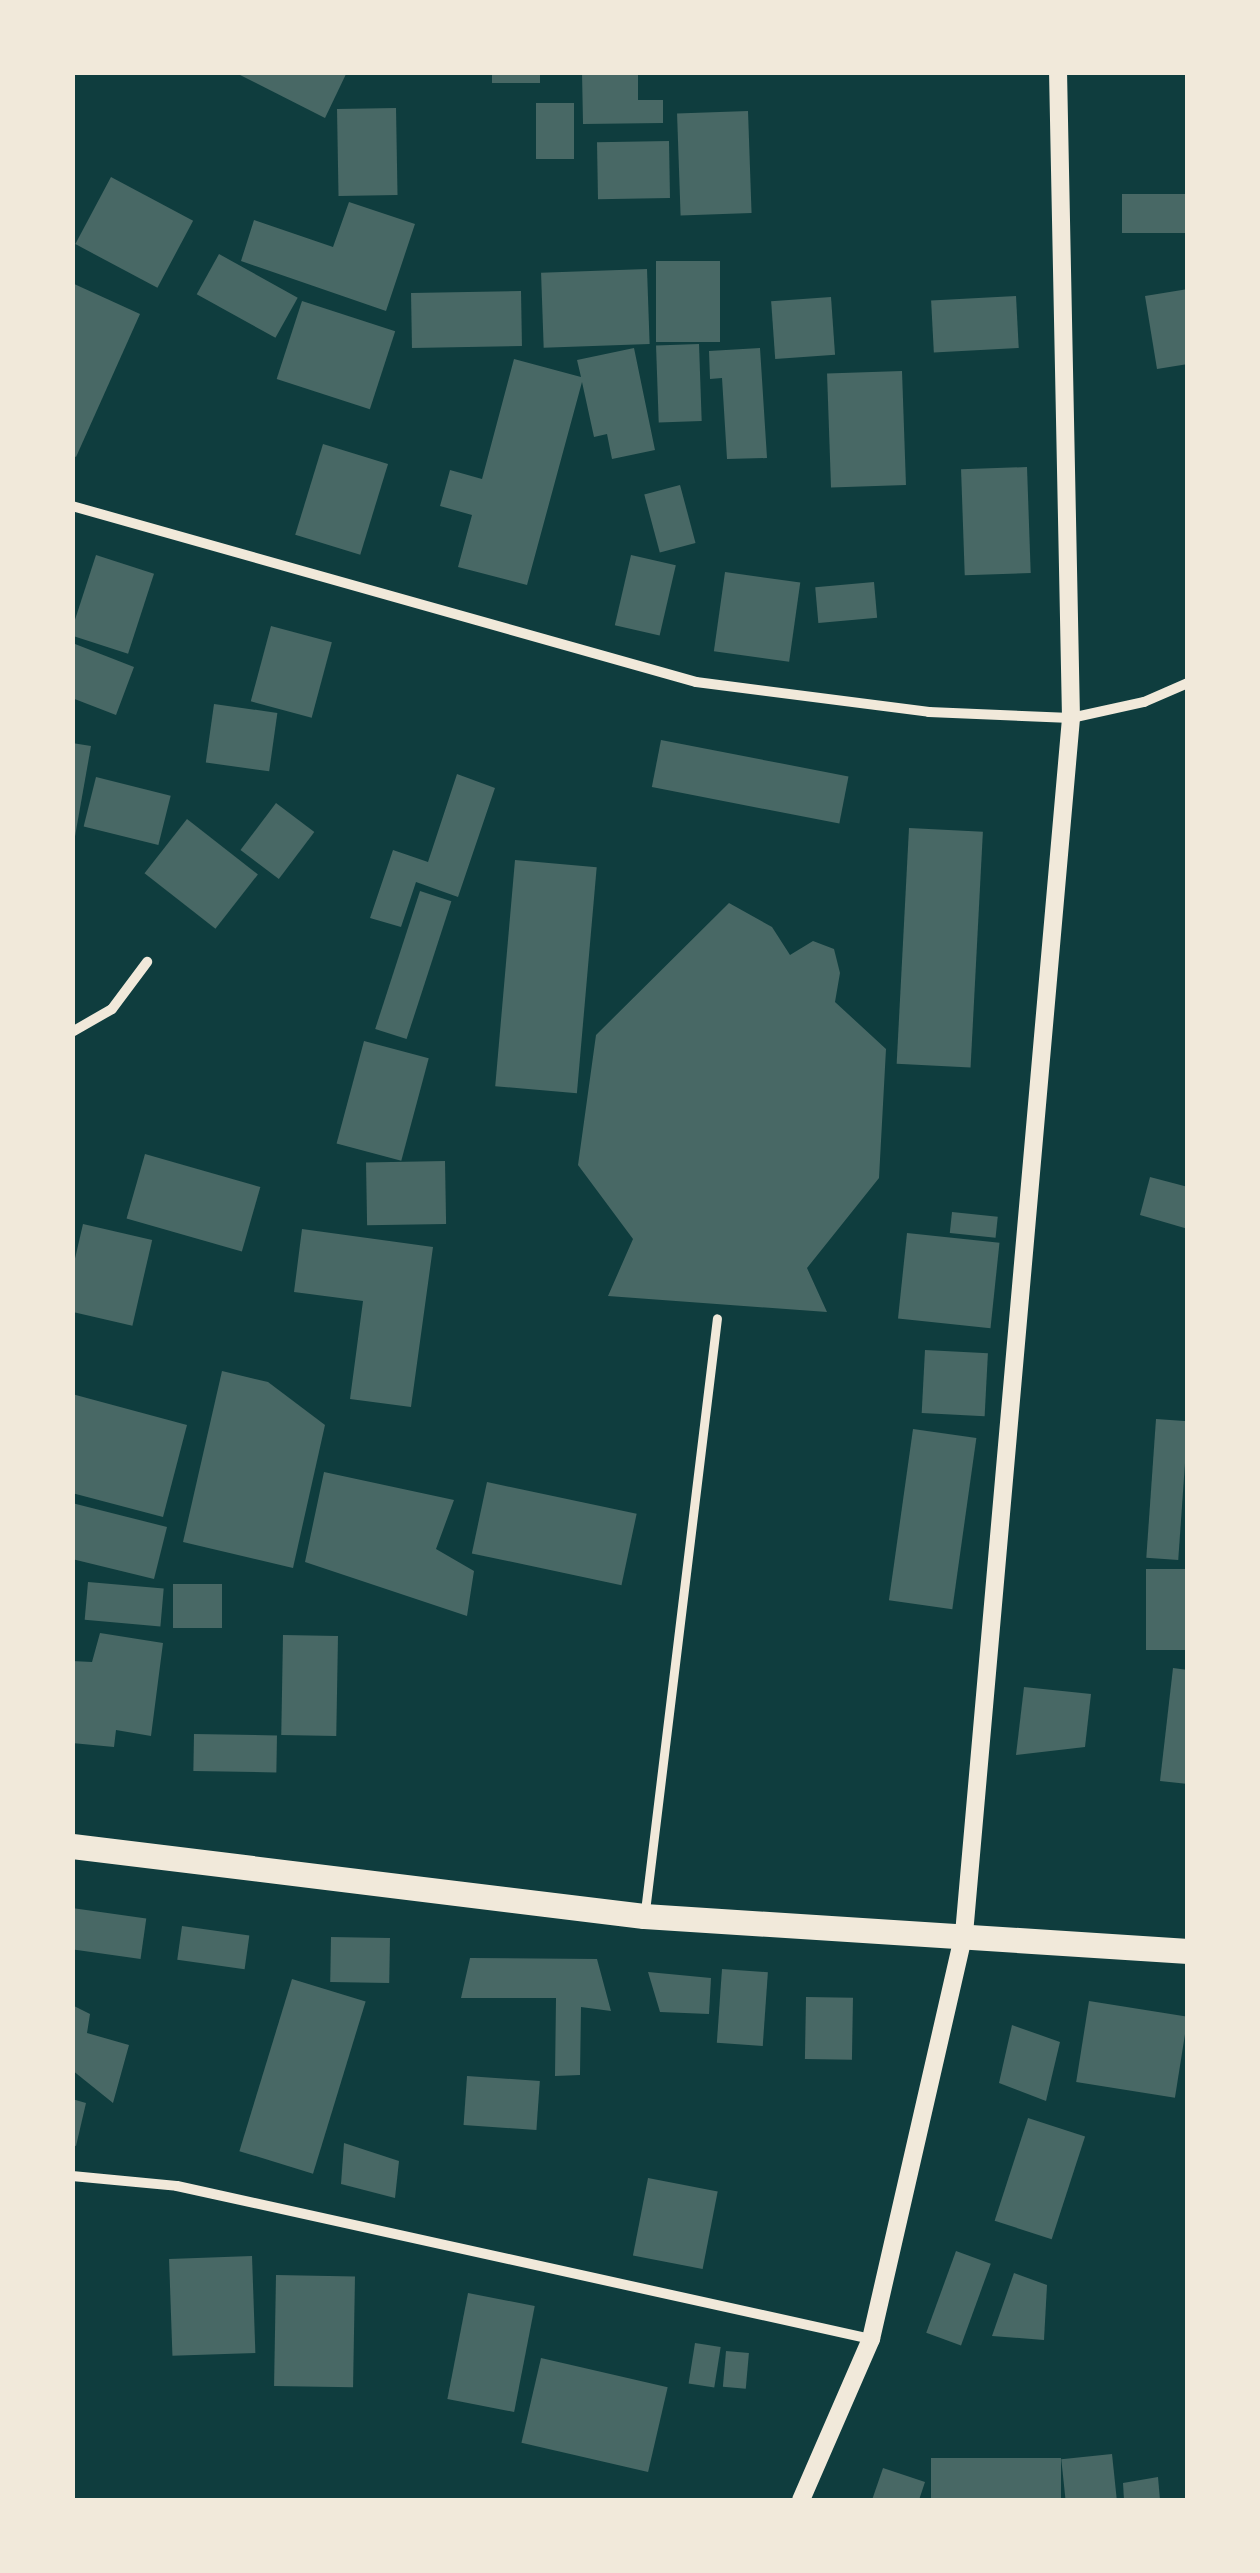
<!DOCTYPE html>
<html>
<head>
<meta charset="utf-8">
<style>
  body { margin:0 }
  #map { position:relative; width:1260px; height:2573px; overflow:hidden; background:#0f3d3e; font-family:Quicksand,sans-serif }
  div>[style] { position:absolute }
  .building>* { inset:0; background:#486865; transform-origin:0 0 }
  .pedestrian>* { height:9px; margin:-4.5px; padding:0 4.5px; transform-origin:4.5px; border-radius:4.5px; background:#f1e9da }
  .minor>* { height:10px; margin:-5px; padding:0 5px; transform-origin:5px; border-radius:5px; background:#f1e9da }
  .tertiary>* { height:18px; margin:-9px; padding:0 9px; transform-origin:9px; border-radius:9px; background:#f1e9da }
  .primary>* { height:25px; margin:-12.5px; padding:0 12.5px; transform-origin:12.5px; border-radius:12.5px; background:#f1e9da }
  span { translate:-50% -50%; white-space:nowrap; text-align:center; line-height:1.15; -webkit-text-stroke:8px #f1e9da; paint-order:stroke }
  .frame { position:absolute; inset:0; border:75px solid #f1e9da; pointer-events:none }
</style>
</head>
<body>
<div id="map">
  <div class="building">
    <div style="clip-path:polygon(234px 72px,347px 72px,325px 118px)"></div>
    <div style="left:492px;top:72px;width:48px;height:11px"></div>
    <div style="clip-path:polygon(582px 72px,638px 72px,638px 100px,663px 100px,663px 123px,583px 124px)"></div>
    <div style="left:536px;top:103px;width:38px;height:56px"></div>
    <div style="left:396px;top:108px;width:87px;height:59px;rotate:89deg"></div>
    <div style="left:748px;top:111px;width:102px;height:71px;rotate:88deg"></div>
    <div style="left:669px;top:141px;width:57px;height:72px;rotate:89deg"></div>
    <div style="left:111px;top:177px;width:93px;height:76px;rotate:28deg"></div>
    <div style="left:1188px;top:194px;width:39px;height:66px;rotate:90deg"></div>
    <div style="clip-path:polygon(349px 202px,415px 224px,386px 311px,241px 261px,254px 220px,333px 247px)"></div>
    <div style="left:219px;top:254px;width:90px;height:46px;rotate:29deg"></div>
    <div style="left:656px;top:261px;width:64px;height:81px"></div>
    <div style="left:647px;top:269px;width:75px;height:106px;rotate:88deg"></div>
    <div style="clip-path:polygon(72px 283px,140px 314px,76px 457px,72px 455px)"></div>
    <div style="clip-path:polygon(1188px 289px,1188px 364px,1157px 369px,1145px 296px)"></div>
    <div style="left:521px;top:291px;width:55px;height:110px;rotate:89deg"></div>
    <div style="left:1016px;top:296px;width:52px;height:85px;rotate:87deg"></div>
    <div style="left:831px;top:297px;width:58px;height:60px;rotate:86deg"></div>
    <div style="left:302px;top:301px;width:98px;height:82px;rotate:18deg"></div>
    <div style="left:699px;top:344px;width:77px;height:43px;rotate:88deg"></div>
    <div style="clip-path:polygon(634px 348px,655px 450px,612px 459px,607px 434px,594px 437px,582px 382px,527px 585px,458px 567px,472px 515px,440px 506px,450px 470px,482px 479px,514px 359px,581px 377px,577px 360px)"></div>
    <div style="clip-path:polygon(760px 348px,767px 458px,727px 459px,722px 378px,710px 379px,709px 351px)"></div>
    <div style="left:902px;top:371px;width:114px;height:75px;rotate:88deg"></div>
    <div style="left:323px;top:444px;width:68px;height:95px;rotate:17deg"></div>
    <div style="left:1027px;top:467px;width:106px;height:66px;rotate:88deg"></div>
    <div style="left:680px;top:485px;width:60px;height:37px;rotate:75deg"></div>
    <div style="left:96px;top:555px;width:61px;height:84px;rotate:18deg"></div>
    <div style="left:631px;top:555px;width:46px;height:72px;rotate:13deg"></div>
    <div style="left:725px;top:572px;width:76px;height:80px;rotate:8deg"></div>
    <div style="left:874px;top:582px;width:36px;height:59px;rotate:85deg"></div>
    <div style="left:271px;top:626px;width:63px;height:78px;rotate:15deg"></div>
    <div style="clip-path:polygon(75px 644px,134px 667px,116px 715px,72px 698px)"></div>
    <div style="left:214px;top:704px;width:64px;height:59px;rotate:8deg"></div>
    <div style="left:661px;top:740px;width:191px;height:48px;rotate:11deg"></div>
    <div style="clip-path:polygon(72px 743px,91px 746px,74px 842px,72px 842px)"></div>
    <div style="clip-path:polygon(457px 774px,495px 788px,458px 897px,416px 882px,401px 927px,370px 918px,393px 850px,428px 862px)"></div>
    <div style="left:96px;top:777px;width:77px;height:51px;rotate:14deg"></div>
    <div style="left:276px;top:803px;width:48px;height:59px;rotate:37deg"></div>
    <div style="left:187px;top:819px;width:90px;height:69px;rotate:38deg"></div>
    <div style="left:909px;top:828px;width:74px;height:236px;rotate:3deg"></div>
    <div style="left:515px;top:860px;width:82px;height:227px;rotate:5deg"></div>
    <div style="left:420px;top:891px;width:33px;height:145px;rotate:18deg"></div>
    <div style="clip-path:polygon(729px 903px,772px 927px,790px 955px,813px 941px,834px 949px,840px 973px,835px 1002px,886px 1049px,879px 1178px,807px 1268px,827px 1312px,608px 1296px,633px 1239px,578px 1165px,596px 1035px)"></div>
    <div style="left:364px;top:1041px;width:67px;height:106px;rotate:15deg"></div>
    <div style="left:145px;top:1154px;width:120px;height:67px;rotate:16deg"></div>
    <div style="left:445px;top:1161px;width:63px;height:79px;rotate:89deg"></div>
    <div style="clip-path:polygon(1150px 1177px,1188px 1187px,1188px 1229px,1140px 1215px)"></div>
    <div style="left:952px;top:1212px;width:46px;height:21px;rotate:6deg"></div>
    <div style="left:83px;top:1224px;width:71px;height:88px;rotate:13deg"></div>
    <div style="clip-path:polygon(302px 1229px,433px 1247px,411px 1407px,350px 1399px,363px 1301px,294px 1292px)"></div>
    <div style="left:907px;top:1233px;width:93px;height:86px;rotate:6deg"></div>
    <div style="left:925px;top:1350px;width:63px;height:63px;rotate:3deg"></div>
    <div style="clip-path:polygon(222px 1371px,268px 1382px,325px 1425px,293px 1568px,183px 1542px)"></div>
    <div style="clip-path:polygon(72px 1394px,187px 1425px,163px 1517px,72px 1493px)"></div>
    <div style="left:1156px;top:1419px;width:32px;height:139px;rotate:4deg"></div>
    <div style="left:913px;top:1429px;width:64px;height:173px;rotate:8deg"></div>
    <div style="clip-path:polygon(324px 1472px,454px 1500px,436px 1549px,474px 1571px,467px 1616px,305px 1562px)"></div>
    <div style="left:487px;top:1482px;width:153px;height:73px;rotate:12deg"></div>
    <div style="clip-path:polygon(72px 1503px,167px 1527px,154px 1579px,72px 1559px)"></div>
    <div style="left:1188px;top:1569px;width:81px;height:42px;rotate:90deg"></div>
    <div style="left:88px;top:1582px;width:76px;height:38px;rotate:5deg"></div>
    <div style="left:173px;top:1584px;width:49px;height:44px"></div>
    <div style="clip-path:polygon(100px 1633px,163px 1643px,151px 1736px,116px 1730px,114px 1747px,72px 1743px,72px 1661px,92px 1662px)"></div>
    <div style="left:283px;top:1635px;width:55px;height:100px;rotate:1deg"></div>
    <div style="clip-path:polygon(1173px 1668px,1188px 1670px,1188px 1784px,1160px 1781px)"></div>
    <div style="clip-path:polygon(1024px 1687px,1091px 1694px,1085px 1747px,1016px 1755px)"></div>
    <div style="left:194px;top:1734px;width:83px;height:37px;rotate:1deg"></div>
    <div style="left:72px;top:1908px;width:75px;height:41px;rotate:8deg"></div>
    <div style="left:182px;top:1926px;width:68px;height:34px;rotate:8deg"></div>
    <div style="left:331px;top:1937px;width:59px;height:45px;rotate:1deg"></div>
    <div style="clip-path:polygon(470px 1958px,597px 1959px,611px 2011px,581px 2007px,580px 2075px,555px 2076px,556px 1998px,461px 1998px)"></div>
    <div style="left:722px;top:1969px;width:46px;height:74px;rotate:4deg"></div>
    <div style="clip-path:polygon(648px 1972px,711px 1978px,709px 2014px,660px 2012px)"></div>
    <div style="left:292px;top:1979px;width:77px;height:180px;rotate:17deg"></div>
    <div style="left:806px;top:1997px;width:47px;height:62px;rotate:1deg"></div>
    <div style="left:1089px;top:2001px;width:100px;height:82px;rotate:9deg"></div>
    <div style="clip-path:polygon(72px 2005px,90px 2014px,87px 2033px,129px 2045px,113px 2103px,72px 2070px)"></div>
    <div style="clip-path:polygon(1012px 2025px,1060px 2042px,1046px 2101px,999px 2083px)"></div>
    <div style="left:467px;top:2076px;width:73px;height:49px;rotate:4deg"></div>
    <div style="clip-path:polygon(72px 2099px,86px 2103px,76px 2146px,72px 2145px)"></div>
    <div style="left:1028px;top:2118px;width:60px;height:108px;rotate:18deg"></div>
    <div style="clip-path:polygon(344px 2143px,399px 2161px,395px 2198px,341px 2184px)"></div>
    <div style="left:648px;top:2178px;width:71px;height:79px;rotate:11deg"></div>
    <div style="left:956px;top:2251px;width:37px;height:87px;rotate:20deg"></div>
    <div style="left:252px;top:2256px;width:97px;height:83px;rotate:88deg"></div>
    <div style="clip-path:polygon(1014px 2273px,1047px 2285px,1044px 2340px,992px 2336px)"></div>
    <div style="left:276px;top:2275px;width:79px;height:111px;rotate:1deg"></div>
    <div style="left:468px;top:2293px;width:68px;height:108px;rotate:11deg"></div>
    <div style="left:695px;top:2343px;width:26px;height:41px;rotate:9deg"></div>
    <div style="left:726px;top:2351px;width:23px;height:36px;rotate:5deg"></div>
    <div style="left:541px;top:2358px;width:130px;height:87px;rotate:13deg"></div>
    <div style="left:1112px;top:2454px;width:46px;height:51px;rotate:84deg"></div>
    <div style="left:931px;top:2458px;width:130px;height:42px"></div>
    <div style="clip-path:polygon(883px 2468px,925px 2482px,919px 2500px,872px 2500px)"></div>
    <div style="clip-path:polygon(1158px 2477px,1160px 2500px,1124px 2500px,1123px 2483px)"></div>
  </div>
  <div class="pedestrian">
    <div style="left:645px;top:1911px;width:597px;rotate:-83.08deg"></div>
  </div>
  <div class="minor">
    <div style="left:72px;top:506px;width:648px;rotate:15.75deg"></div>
    <div style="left:696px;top:682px;width:235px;rotate:7.3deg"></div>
    <div style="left:929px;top:712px;width:142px;rotate:2.4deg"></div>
    <div style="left:1071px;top:718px;width:75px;rotate:-12.4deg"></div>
    <div style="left:1144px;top:702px;width:48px;rotate:-23.4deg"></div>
    <div style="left:72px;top:1032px;width:46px;rotate:-29.9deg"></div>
    <div style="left:112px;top:1009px;width:59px;rotate:-53.3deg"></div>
    <div style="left:72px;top:2176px;width:105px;rotate:5.4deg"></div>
    <div style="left:177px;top:2186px;width:711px;rotate:12.43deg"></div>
  </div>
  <div class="tertiary">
    <div style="left:801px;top:2500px;width:176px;rotate:-66.5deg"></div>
    <div style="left:871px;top:2339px;width:416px;rotate:-77.1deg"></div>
    <div style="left:964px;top:1934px;width:1221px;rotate:-84.97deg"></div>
    <div style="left:1071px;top:718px;width:646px;rotate:-91.15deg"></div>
  </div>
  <div class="primary">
    <div style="left:72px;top:1846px;width:576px;rotate:6.98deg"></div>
    <div style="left:644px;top:1916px;width:545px;rotate:3.68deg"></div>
  </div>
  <div class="frame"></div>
</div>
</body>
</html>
